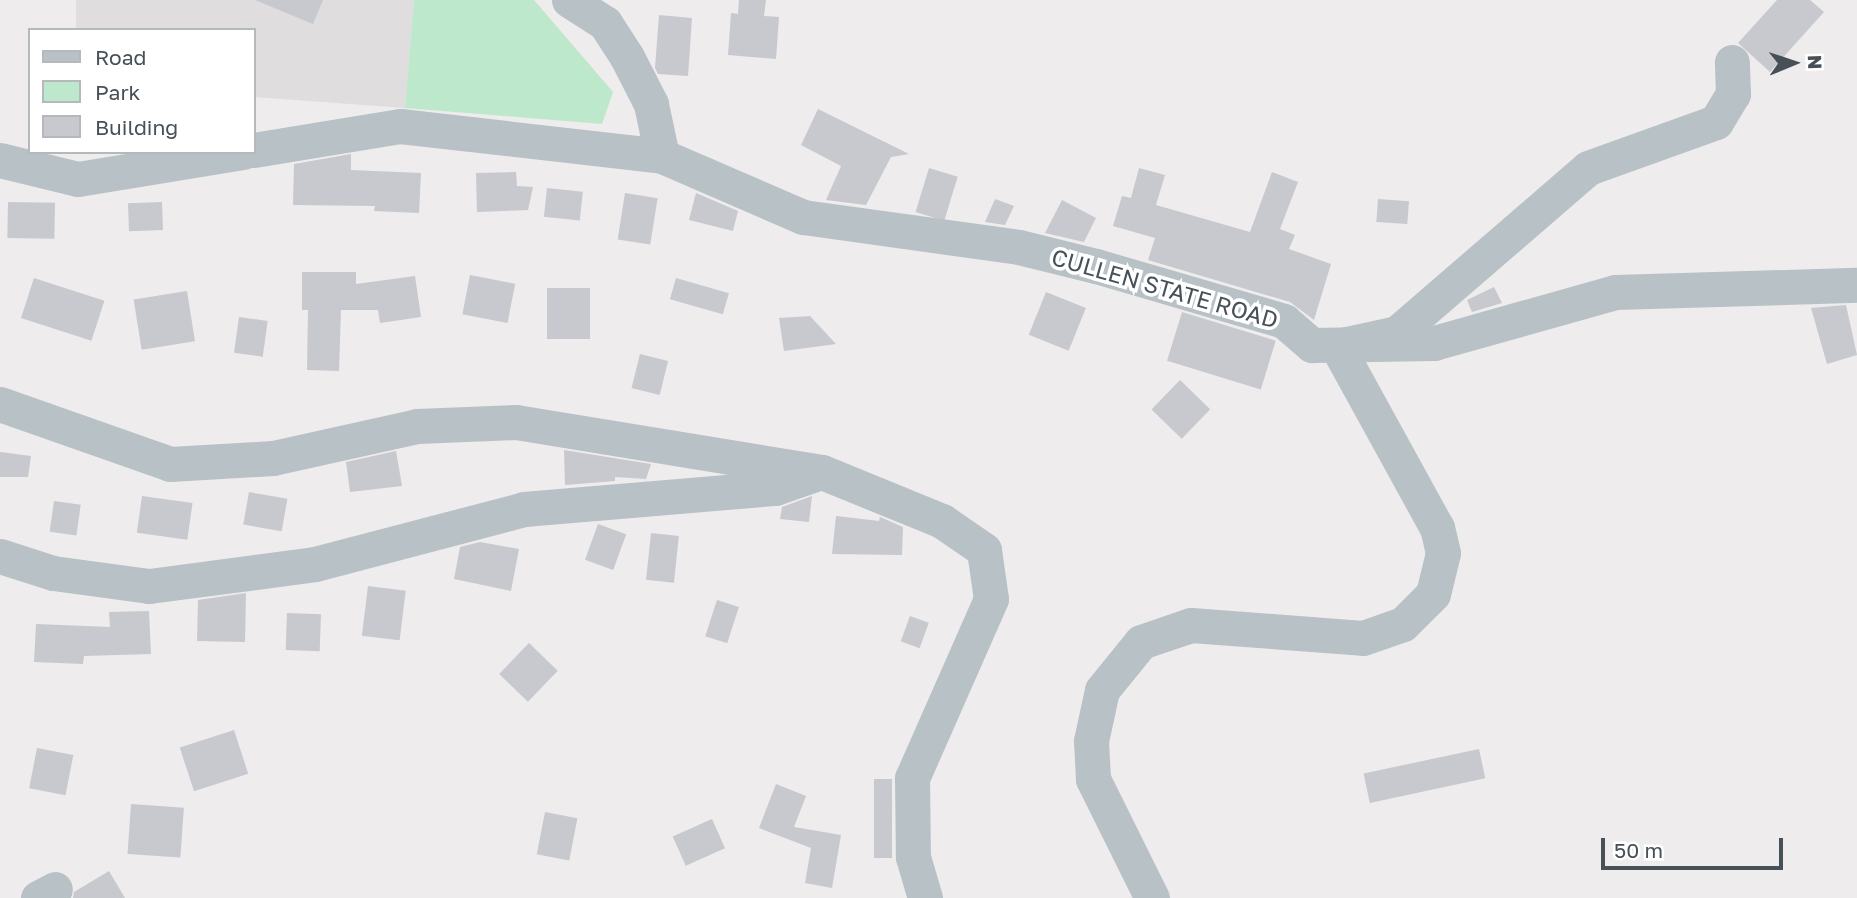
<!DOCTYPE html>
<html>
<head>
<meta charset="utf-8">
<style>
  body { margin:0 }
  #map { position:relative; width:1857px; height:898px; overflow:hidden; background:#eeecec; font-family:"Golos Text",sans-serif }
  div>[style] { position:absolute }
  .education>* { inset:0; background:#dfdddd }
  .green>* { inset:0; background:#bee8cb }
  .building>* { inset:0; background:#c7c9ce; transform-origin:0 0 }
  .minor>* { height:35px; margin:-17.5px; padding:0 17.5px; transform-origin:17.5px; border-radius:17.5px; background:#b8c1c6 }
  span { translate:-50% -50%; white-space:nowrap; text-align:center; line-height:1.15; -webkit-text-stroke:7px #fff; paint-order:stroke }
  .street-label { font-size:23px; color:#465056 }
  .legend { position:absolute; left:28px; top:28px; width:228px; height:126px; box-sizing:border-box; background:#fff; border:2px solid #b5b9bb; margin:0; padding:9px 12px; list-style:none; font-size:21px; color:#465056 }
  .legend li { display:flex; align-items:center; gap:14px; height:35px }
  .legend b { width:35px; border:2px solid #b5b9bb }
  .north { position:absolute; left:1759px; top:28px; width:70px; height:70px; -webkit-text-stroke:5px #fff; paint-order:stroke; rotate:88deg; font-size:19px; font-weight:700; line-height:28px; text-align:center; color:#465056 }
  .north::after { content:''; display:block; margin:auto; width:24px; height:32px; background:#465056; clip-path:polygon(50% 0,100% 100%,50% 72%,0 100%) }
  .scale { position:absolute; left:1601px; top:838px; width:182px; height:32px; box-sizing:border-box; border:4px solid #465056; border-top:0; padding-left:9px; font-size:21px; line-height:24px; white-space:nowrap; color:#465056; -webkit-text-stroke:5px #fff; paint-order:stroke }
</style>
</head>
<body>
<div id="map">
  <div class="education">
    <div style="clip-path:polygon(76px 0,414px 0,405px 108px,254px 97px,254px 30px,76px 30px)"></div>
  </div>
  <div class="green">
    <div style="clip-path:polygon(414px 0,534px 0,613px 92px,602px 124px,405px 108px)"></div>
  </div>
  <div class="building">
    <div style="clip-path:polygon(255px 0,323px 0,313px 24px)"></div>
    <div style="clip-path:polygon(739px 0,766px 0,764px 16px,779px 17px,776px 59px,728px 55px,731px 13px,738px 14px)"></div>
    <div style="clip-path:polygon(1777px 0,1810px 0,1824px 12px,1770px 72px,1738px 43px)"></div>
    <div style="clip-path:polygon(659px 15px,692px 18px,688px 76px,658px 74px,655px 68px)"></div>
    <div style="clip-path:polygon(818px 109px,909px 154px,891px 157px,866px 205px,826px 200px,841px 166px,801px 145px)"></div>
    <div style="clip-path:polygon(351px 154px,351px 170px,421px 173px,419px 213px,374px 211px,375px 206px,293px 205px,294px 164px)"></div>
    <div style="left:929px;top:168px;width:30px;height:46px;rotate:17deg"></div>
    <div style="clip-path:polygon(1139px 168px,1165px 175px,1156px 205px,1250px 232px,1272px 172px,1298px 182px,1280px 229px,1295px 235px,1289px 249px,1331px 264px,1314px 320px,1290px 302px,1148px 260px,1155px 238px,1113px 226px,1122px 196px,1131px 198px)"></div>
    <div style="clip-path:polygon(516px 172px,517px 186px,533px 187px,528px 210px,477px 212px,476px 173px)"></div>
    <div style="left:547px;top:188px;width:36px;height:29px;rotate:6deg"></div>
    <div style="left:625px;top:193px;width:33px;height:47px;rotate:9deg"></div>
    <div style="clip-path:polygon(696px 193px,738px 211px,733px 231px,689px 220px)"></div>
    <div style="clip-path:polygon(995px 199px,1014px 206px,1005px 225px,985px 222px)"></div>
    <div style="left:1378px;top:199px;width:31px;height:23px;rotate:4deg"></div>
    <div style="clip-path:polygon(1062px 200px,1096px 218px,1084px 242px,1045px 233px)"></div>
    <div style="left:8px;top:202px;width:47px;height:36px;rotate:1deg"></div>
    <div style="left:162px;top:202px;width:28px;height:34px;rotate:88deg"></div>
    <div style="clip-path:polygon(302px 272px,356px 272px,356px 284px,415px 276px,421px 317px,380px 323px,378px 310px,341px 310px,339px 371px,307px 370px,308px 310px,302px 310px)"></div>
    <div style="left:470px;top:275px;width:46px;height:40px;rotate:11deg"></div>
    <div style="left:34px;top:278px;width:74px;height:42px;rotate:18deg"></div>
    <div style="left:676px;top:278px;width:55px;height:22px;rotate:16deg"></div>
    <div style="clip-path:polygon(1494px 287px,1502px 303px,1472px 312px,1467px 300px)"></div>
    <div style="left:547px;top:288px;width:43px;height:51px"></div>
    <div style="left:187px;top:291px;width:51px;height:54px;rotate:81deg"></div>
    <div style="left:1046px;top:292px;width:43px;height:46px;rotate:22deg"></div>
    <div style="clip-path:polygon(1846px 305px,1857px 355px,1827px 364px,1811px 308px)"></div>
    <div style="left:1182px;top:312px;width:98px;height:51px;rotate:17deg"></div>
    <div style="clip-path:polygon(810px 316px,836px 344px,784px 351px,779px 318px)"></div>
    <div style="left:239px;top:317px;width:29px;height:36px;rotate:8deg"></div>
    <div style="left:640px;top:354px;width:29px;height:35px;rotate:14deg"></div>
    <div style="left:1180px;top:380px;width:42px;height:41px;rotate:44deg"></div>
    <div style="clip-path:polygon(564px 450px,651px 464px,646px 479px,615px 477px,615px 481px,565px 485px)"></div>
    <div style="clip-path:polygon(396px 451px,402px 486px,350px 492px,346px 462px)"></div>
    <div style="clip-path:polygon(0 452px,31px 456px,28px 477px,0 477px)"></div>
    <div style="left:249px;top:492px;width:39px;height:33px;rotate:10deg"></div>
    <div style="left:142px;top:496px;width:51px;height:37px;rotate:8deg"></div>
    <div style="clip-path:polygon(812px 496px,809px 522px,780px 519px,782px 507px)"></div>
    <div style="left:54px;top:501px;width:27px;height:31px;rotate:8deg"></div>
    <div style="clip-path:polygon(836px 516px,879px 521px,880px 517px,903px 527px,902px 555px,832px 554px)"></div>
    <div style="left:598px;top:524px;width:30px;height:38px;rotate:20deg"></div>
    <div style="left:651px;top:533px;width:28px;height:47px;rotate:6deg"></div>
    <div style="clip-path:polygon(480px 542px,519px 549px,511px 591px,454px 579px,460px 547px)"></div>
    <div style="left:368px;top:586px;width:38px;height:50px;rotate:7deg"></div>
    <div style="clip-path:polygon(246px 593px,245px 642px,197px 641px,198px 600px)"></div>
    <div style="left:717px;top:600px;width:23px;height:38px;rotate:18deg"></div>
    <div style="clip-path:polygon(149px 611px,151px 654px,84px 656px,83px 664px,34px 662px,36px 624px,110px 627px,109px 612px)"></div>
    <div style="left:287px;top:613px;width:34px;height:37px;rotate:2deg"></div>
    <div style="left:910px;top:616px;width:20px;height:27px;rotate:20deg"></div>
    <div style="left:529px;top:643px;width:40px;height:43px;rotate:44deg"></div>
    <div style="left:234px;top:730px;width:46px;height:57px;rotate:72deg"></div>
    <div style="left:37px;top:748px;width:37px;height:41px;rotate:11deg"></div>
    <div style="left:1479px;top:749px;width:30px;height:118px;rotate:78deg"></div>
    <div style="left:874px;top:779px;width:18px;height:79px"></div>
    <div style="clip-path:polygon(776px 784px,806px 796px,794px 827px,841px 835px,832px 888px,805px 883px,811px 848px,759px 828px)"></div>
    <div style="left:131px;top:804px;width:53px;height:50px;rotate:4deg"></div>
    <div style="left:545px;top:812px;width:33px;height:43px;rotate:11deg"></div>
    <div style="left:712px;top:819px;width:32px;height:43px;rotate:66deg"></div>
    <div style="clip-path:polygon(109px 871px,125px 898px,73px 898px,74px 892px)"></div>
  </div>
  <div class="minor">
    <div style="left:569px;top:0;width:43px;rotate:32.6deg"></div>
    <div style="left:605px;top:23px;width:40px;rotate:57.1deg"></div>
    <div style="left:627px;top:57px;width:53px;rotate:62.9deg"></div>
    <div style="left:651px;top:104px;width:53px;rotate:78.1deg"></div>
    <div style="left:662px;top:156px;width:154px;rotate:23.4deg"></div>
    <div style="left:803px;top:217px;width:218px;rotate:7.9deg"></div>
    <div style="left:1019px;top:247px;width:79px;rotate:13.9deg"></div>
    <div style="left:1096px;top:266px;width:196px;rotate:16.3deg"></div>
    <div style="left:1284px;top:321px;width:37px;rotate:41deg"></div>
    <div style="left:1312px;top:345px;width:122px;rotate:-0.9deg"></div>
    <div style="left:1434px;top:343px;width:188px;rotate:-15.7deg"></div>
    <div style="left:1615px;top:292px;width:242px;rotate:-1.7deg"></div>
    <div style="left:254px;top:150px;width:148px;rotate:-9.3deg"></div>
    <div style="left:400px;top:126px;width:264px;rotate:6.5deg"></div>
    <div style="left:0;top:160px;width:80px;rotate:13.7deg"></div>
    <div style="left:78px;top:179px;width:167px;rotate:-9.3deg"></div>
    <div style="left:0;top:404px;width:180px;rotate:19.4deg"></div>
    <div style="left:170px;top:464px;width:103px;rotate:-3.3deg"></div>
    <div style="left:273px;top:458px;width:148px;rotate:-12.5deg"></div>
    <div style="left:417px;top:426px;width:99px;rotate:-2.3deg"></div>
    <div style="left:516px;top:422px;width:310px;rotate:9.3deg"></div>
    <div style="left:822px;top:472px;width:130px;rotate:22.2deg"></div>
    <div style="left:942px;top:521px;width:51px;rotate:34.6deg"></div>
    <div style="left:984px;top:550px;width:49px;rotate:81.9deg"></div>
    <div style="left:991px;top:599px;width:196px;rotate:113.8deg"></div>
    <div style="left:912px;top:778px;width:79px;rotate:89.3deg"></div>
    <div style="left:913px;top:857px;width:43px;rotate:73.7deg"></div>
    <div style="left:0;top:556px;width:56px;rotate:17.8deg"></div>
    <div style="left:53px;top:573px;width:97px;rotate:7.7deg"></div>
    <div style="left:149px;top:586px;width:167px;rotate:-7.5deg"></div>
    <div style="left:315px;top:564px;width:216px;rotate:-14.7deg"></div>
    <div style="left:524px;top:509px;width:252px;rotate:-4.8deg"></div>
    <div style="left:775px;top:488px;width:42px;rotate:-19.3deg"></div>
    <div style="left:38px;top:898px;width:19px;rotate:-28deg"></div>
    <div style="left:1152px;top:898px;width:133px;rotate:-116.4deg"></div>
    <div style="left:1093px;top:779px;width:38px;rotate:-93deg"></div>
    <div style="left:1091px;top:741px;width:52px;rotate:-77.8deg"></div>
    <div style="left:1102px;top:690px;width:62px;rotate:-50.9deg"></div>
    <div style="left:1141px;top:642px;width:53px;rotate:-18.8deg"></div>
    <div style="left:1191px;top:625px;width:172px;rotate:4.3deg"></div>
    <div style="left:1363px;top:638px;width:42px;rotate:-19.3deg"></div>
    <div style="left:1403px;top:624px;width:42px;rotate:-45deg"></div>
    <div style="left:1433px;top:594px;width:42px;rotate:-76.3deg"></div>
    <div style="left:1443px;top:553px;width:26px;rotate:-103deg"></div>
    <div style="left:1437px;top:528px;width:208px;rotate:-118.8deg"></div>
    <div style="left:1337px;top:346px;width:61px;rotate:-12.2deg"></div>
    <div style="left:1397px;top:333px;width:252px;rotate:-40.8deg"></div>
    <div style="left:1588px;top:168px;width:136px;rotate:-19.8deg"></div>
    <div style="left:1716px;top:122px;width:33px;rotate:-59deg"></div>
    <div style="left:1733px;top:94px;width:32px;rotate:-92deg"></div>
  </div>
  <div class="street-label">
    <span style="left:1165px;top:288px;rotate:16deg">CULLEN STATE ROAD</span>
  </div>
  <ul class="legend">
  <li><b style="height:9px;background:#b8c1c6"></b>Road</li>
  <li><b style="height:19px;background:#bee8cb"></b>Park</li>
  <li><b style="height:19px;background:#c7c9ce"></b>Building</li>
  </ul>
  <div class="north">N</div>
  <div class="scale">50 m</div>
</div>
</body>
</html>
